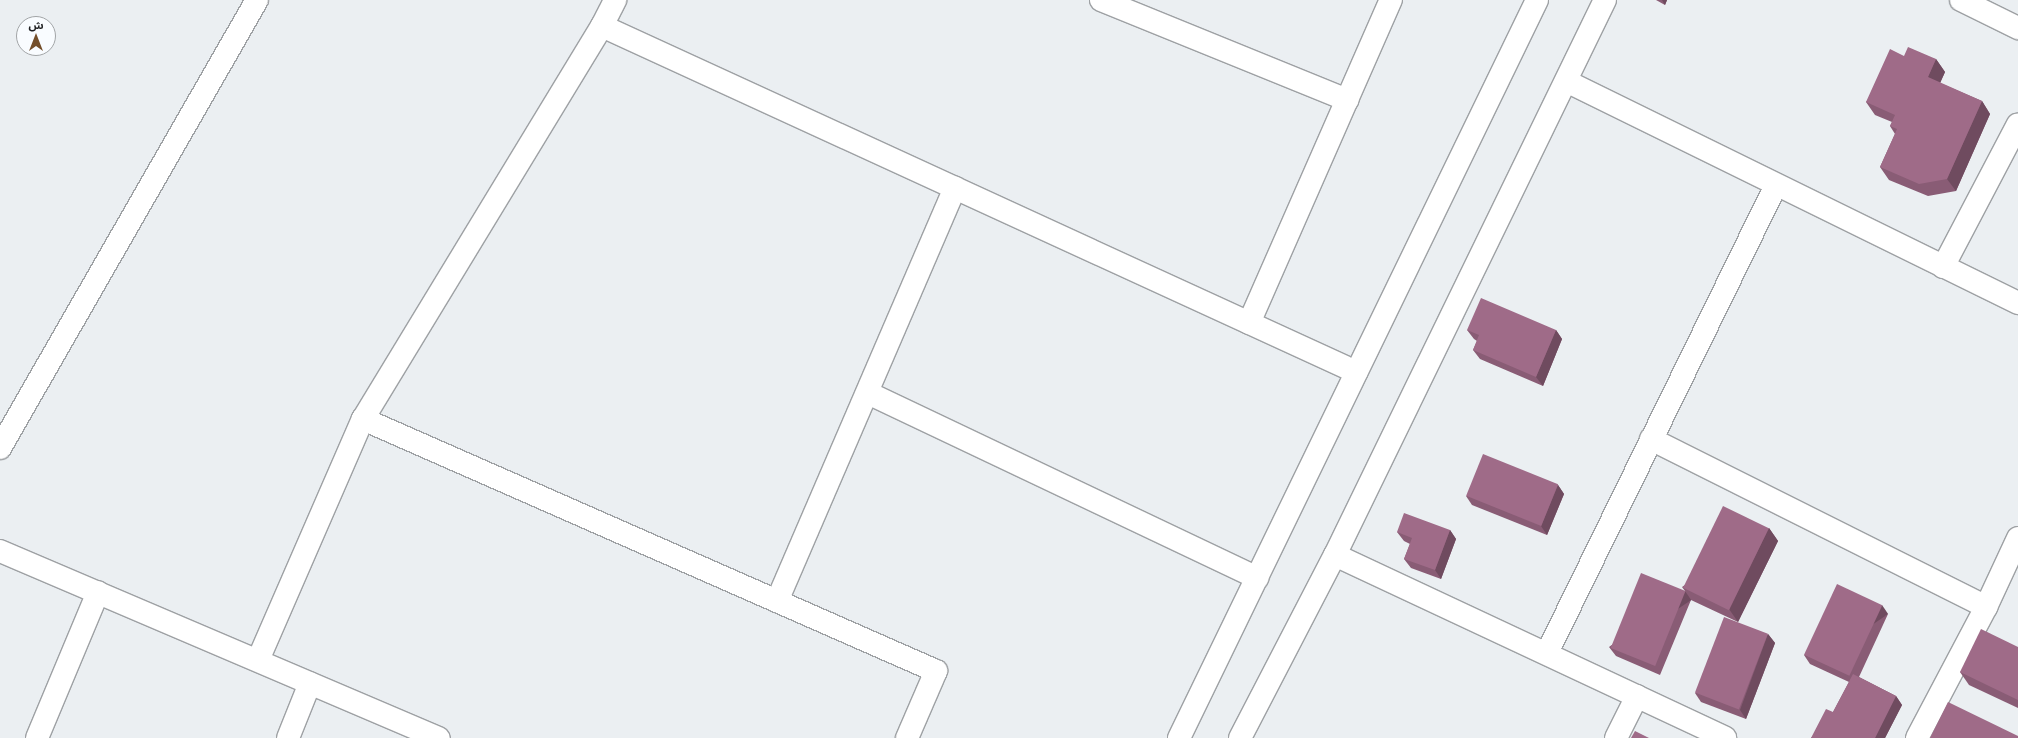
<!DOCTYPE html>
<html>
<head>
<meta charset="utf-8">
<style>
  body { margin:0 }
  #map { position:relative; width:2018px; height:738px; overflow:hidden; background:#ebeff2; font-family:"PT Serif","Noto Sans Arabic",serif }
  div>[style] { position:absolute }
  .roads { filter:drop-shadow(1px 0 #9ea1a4) drop-shadow(-1px 0 #9ea1a4) drop-shadow(0 1px #9ea1a4) drop-shadow(0 -1px #9ea1a4) }
  .street>* { height:22px; margin:-11px; padding:0 11px; transform-origin:11px; border-radius:11px; background:#fff }
  .secondary>* { height:22px; margin:-11px; padding:0 11px; transform-origin:11px; border-radius:11px; background:#fff }
  .wall>* { inset:0; background:#895c75 }
  .shaded-wall>* { inset:0; background:#6f4b5f; transform-origin:0 0 }
  .building>* { inset:0; background:#9f6b88; transform-origin:0 0 }
  span { translate:-50% -50%; white-space:nowrap; text-align:center; line-height:1.15; -webkit-text-stroke:3px #f9fcff; paint-order:stroke }
  .north { position:absolute; left:16px; top:16px; width:40px; height:40px; box-sizing:border-box; background:#f9fcff; border:1px solid #a1a4a6; border-radius:50%; rotate:0deg; font-size:11px; font-weight:700; line-height:16px; text-align:center; color:#1e1f21 }
  .north::after { content:''; display:block; margin:auto; width:14px; height:18px; background:#734e2a; clip-path:polygon(50% 0,100% 100%,50% 72%,0 100%) }
</style>
</head>
<body>
<div id="map">
  <div class="roads">
    <div class="street">
      <div style="left:1101px;top:0;width:266px;rotate:22.1deg"></div>
      <div style="left:1961px;top:0;width:64px;rotate:26.2deg"></div>
      <div style="left:602px;top:26px;width:830px;rotate:24.65deg"></div>
      <div style="left:1566px;top:81px;width:504px;rotate:26.16deg"></div>
      <div style="left:1943px;top:267px;width:161px;rotate:-62.3deg"></div>
      <div style="left:1249px;top:323px;width:353px;rotate:-66.3deg"></div>
      <div style="left:868px;top:393px;width:431px;rotate:25.4deg"></div>
      <div style="left:363px;top:419px;width:626px;rotate:23.74deg"></div>
      <div style="left:936px;top:671px;width:73px;rotate:113.4deg"></div>
      <div style="left:1651px;top:439px;width:375px;rotate:26.6deg"></div>
      <div style="left:0;top:448px;width:516px;rotate:-60.16deg"></div>
      <div style="left:0;top:551px;width:477px;rotate:23.1deg"></div>
      <div style="left:1335px;top:555px;width:431px;rotate:25.1deg"></div>
      <div style="left:777px;top:601px;width:450px;rotate:-66.7deg"></div>
      <div style="left:1547px;top:653px;width:521px;rotate:-63.93deg"></div>
      <div style="left:258px;top:660px;width:263px;rotate:-66.5deg"></div>
      <div style="left:363px;top:419px;width:460px;rotate:-58.7deg"></div>
      <div style="left:602px;top:26px;width:29px;rotate:-63deg"></div>
      <div style="left:37px;top:738px;width:158px;rotate:-67.3deg"></div>
      <div style="left:288px;top:738px;width:59px;rotate:-68.2deg"></div>
      <div style="left:1616px;top:738px;width:47px;rotate:-63.4deg"></div>
      <div style="left:1917px;top:738px;width:148px;rotate:-62.2deg"></div>
      <div style="left:1986px;top:607px;width:76px;rotate:-65.1deg"></div>
    </div>
    <div class="secondary">
      <div style="left:1179px;top:738px;width:820px;rotate:-64.12deg"></div>
      <div style="left:1240px;top:738px;width:206px;rotate:-62.6deg"></div>
      <div style="left:1335px;top:555px;width:617px;rotate:-64.06deg"></div>
    </div>
  </div>
  <div class="wall">
    <div style="clip-path:polygon(1656px 0,1667px 0,1665px 5px)"></div>
    <div style="clip-path:polygon(1904px 56px,1936px 59px,1945px 72px,1940px 83px,1982px 101px,1990px 114px,1956px 191px,1928px 196px,1889px 180px,1880px 167px,1895px 134px,1890px 126px,1892px 122px,1875px 115px,1866px 102px)"></div>
    <div style="clip-path:polygon(1467px 330px,1556px 330px,1562px 339px,1543px 386px,1480px 359px,1473px 350px,1477px 341px,1474px 339px)"></div>
    <div style="clip-path:polygon(1558px 485px,1564px 494px,1547px 535px,1472px 505px,1466px 496px)"></div>
    <div style="clip-path:polygon(1769px 528px,1778px 541px,1738px 622px,1691px 600px,1660px 675px,1616px 656px,1609px 647px,1685px 591px,1682px 587px)"></div>
    <div style="clip-path:polygon(1450px 530px,1456px 539px,1441px 579px,1411px 568px,1404px 559px,1410px 544px,1404px 541px,1397px 532px)"></div>
    <div style="clip-path:polygon(1888px 614px,1859px 677px,1896px 696px,1902px 705px,1885px 738px,1811px 738px,1833px 712px,1849px 682px,1810px 664px,1804px 655px)"></div>
    <div style="clip-path:polygon(1768px 634px,1775px 643px,1746px 719px,1701px 702px,1695px 693px)"></div>
    <div style="clip-path:polygon(2018px 647px,2018px 708px,1969px 685px,1960px 672px)"></div>
  </div>
  <div class="shaded-wall">
    <div style="clip-path:polygon(1662px 0,1667px 0,1665px 5px)"></div>
    <div style="clip-path:polygon(1936px 59px,1945px 72px,1937px 90px,1928px 77px)"></div>
    <div style="clip-path:polygon(1982px 101px,1990px 114px,1956px 191px,1947px 179px)"></div>
    <div style="clip-path:polygon(1556px 330px,1562px 339px,1543px 386px,1536px 377px)"></div>
    <div style="clip-path:polygon(1558px 485px,1564px 494px,1547px 535px,1541px 526px)"></div>
    <div style="clip-path:polygon(1769px 528px,1778px 541px,1738px 622px,1729px 609px)"></div>
    <div style="clip-path:polygon(1450px 530px,1456px 539px,1441px 579px,1435px 570px)"></div>
    <div style="left:1685px;top:591px;width:11px;height:81px;rotate:56deg"></div>
    <div style="left:1882px;top:605px;width:11px;height:78px;rotate:56deg"></div>
    <div style="clip-path:polygon(1768px 634px,1775px 643px,1746px 719px,1740px 710px)"></div>
    <div style="clip-path:polygon(1896px 696px,1902px 705px,1885px 738px,1875px 738px)"></div>
  </div>
  <div class="building">
    <div style="clip-path:polygon(1908px 47px,1936px 59px,1928px 77px,1982px 101px,1947px 179px,1919px 184px,1880px 167px,1897px 129px,1890px 126px,1895px 115px,1866px 102px,1890px 49px,1904px 56px)"></div>
    <div style="clip-path:polygon(1481px 298px,1556px 330px,1536px 377px,1473px 350px,1479px 335px,1467px 330px)"></div>
    <div style="left:1483px;top:454px;width:81px;height:45px;rotate:22deg"></div>
    <div style="left:1723px;top:506px;width:51px;height:91px;rotate:26deg"></div>
    <div style="clip-path:polygon(1404px 513px,1450px 530px,1435px 570px,1404px 559px,1412px 538px,1397px 532px)"></div>
    <div style="left:1641px;top:573px;width:48px;height:81px;rotate:22deg"></div>
    <div style="left:1837px;top:584px;width:50px;height:78px;rotate:25deg"></div>
    <div style="left:1724px;top:617px;width:47px;height:81px;rotate:21deg"></div>
    <div style="clip-path:polygon(1981px 629px,2018px 647px,2018px 700px,1960px 672px)"></div>
    <div style="clip-path:polygon(1853px 674px,1896px 696px,1875px 738px,1811px 738px,1826px 709px,1833px 712px)"></div>
    <div style="clip-path:polygon(1948px 702px,2018px 736px,2018px 738px,1930px 738px)"></div>
    <div style="clip-path:polygon(1635px 731px,1649px 738px,1631px 738px)"></div>
  </div>
  <div class="north">ش</div>
</div>
</body>
</html>
